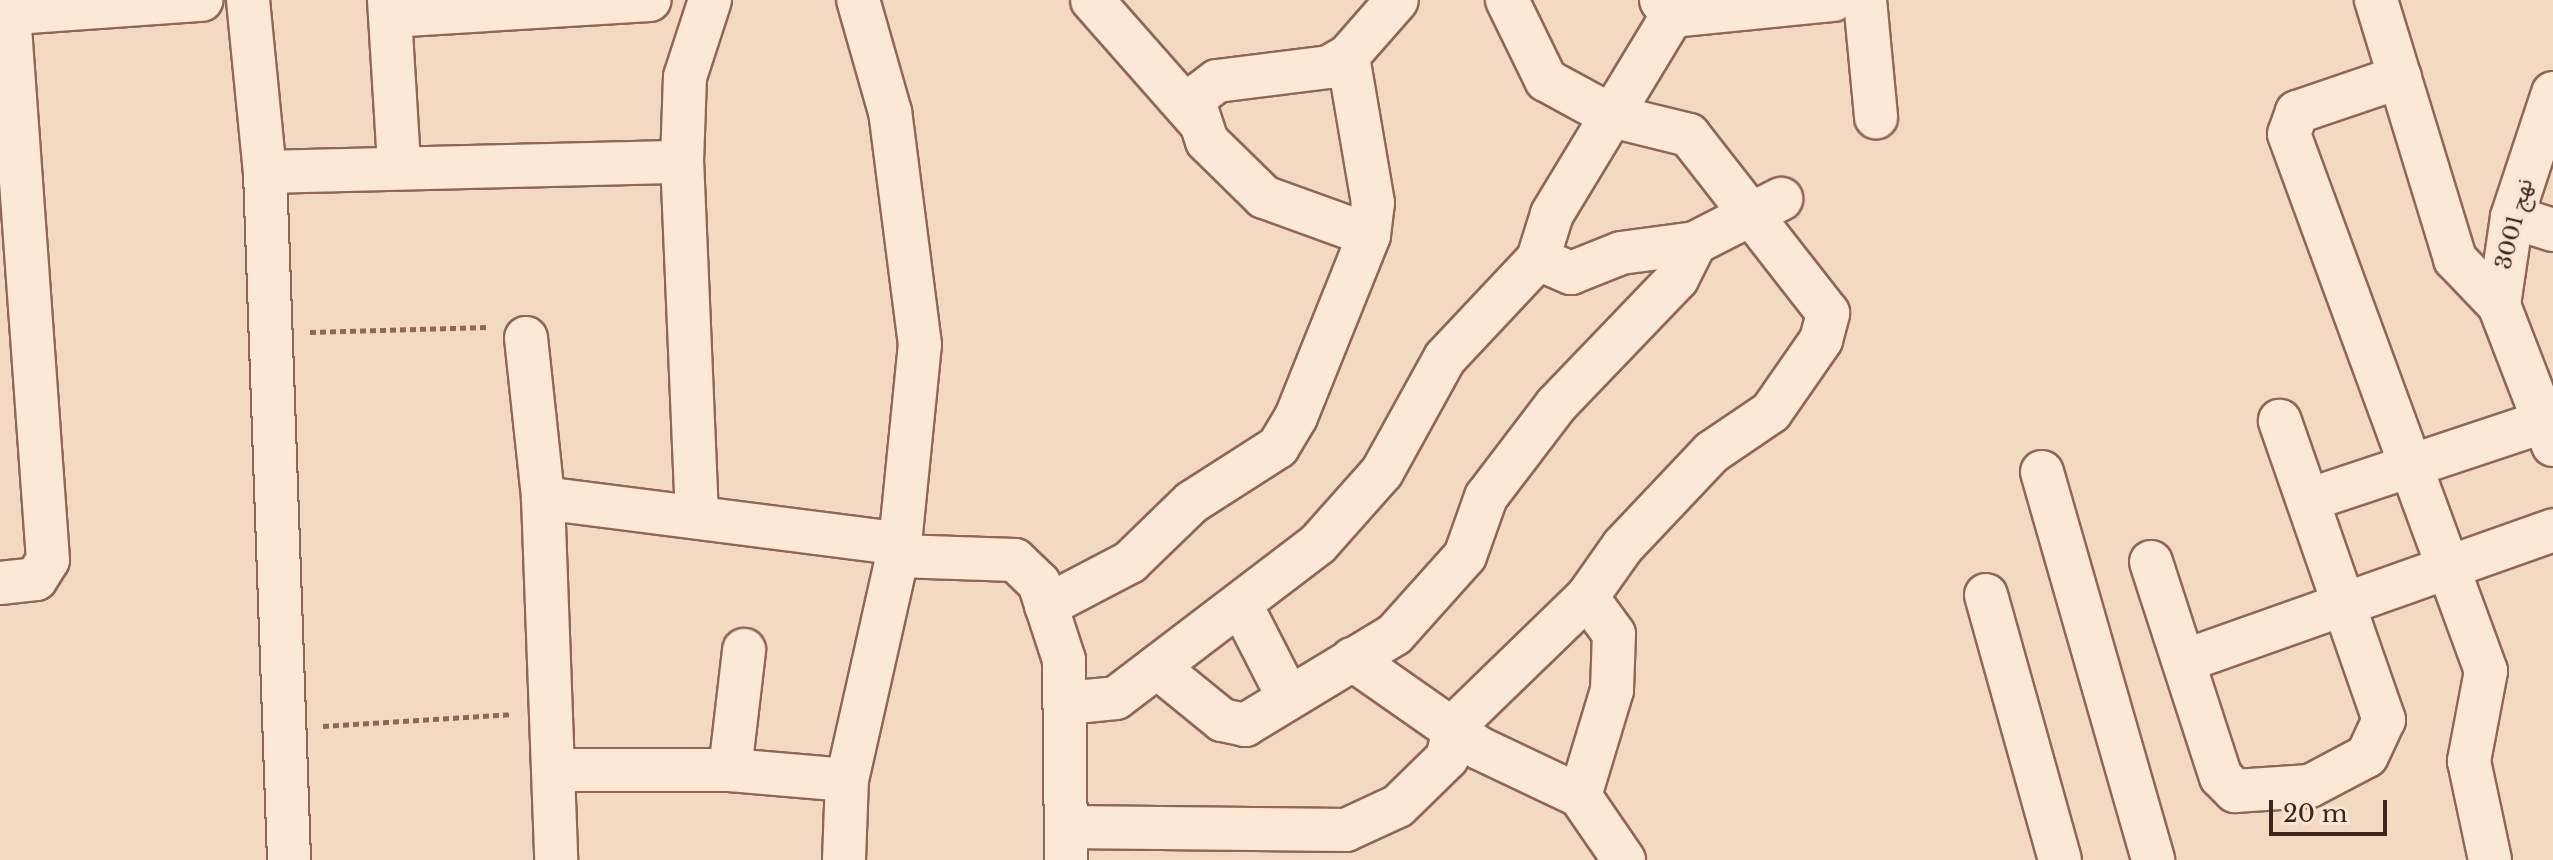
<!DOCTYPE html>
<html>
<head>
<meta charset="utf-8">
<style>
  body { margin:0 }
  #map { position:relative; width:2553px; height:860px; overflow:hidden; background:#f3d9c2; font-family:"Libre Baskerville","Noto Sans Arabic",serif }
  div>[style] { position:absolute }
  .path>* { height:5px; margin-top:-2.5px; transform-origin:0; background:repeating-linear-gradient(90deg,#906757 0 6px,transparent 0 10px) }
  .roads { filter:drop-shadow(2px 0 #906757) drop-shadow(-2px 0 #906757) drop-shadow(0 2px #906757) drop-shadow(0 -2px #906757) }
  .minor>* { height:42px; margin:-21px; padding:0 21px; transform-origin:21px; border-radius:21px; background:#fce8d7 }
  span { translate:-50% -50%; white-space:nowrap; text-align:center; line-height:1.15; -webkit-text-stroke:7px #f9e5d3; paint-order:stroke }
  .street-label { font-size:22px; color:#3e251d }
  .scale { position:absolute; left:2269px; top:800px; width:118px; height:36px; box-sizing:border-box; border:4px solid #3e251d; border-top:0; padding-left:10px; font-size:24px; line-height:28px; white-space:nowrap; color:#3e251d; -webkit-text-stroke:6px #f9e5d3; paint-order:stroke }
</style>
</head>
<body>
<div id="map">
  <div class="path">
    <div style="left:310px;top:332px;width:178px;rotate:-1.6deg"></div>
    <div style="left:323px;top:726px;width:189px;rotate:-3.6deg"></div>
  </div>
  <div class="roads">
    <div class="minor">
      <div style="left:248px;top:0;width:173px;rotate:84.4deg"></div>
      <div style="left:265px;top:172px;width:688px;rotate:88deg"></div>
      <div style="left:389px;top:0;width:163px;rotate:86.5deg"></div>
      <div style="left:1092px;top:0;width:159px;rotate:48.6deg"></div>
      <div style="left:1865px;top:0;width:118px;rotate:84.6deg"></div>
      <div style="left:2376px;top:0;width:271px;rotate:73deg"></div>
      <div style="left:2455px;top:259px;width:64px;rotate:46.3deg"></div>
      <div style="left:0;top:14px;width:202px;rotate:-4deg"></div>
      <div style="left:390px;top:16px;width:260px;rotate:-3.5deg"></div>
      <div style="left:1672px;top:16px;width:162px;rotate:-5.7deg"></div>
      <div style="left:2400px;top:77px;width:109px;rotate:161.2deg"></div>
      <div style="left:2297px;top:112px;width:23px;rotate:110deg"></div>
      <div style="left:2289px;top:134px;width:572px;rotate:69.85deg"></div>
      <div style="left:2486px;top:671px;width:92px;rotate:100.7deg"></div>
      <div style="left:2469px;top:761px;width:101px;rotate:78deg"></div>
      <div style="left:2553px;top:93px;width:131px;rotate:108.3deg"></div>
      <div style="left:2512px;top:217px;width:89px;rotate:98.4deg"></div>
      <div style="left:2499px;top:305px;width:150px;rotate:68.9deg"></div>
      <div style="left:265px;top:172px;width:417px;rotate:-1.4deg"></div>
      <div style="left:2512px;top:217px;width:43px;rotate:17.6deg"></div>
      <div style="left:1369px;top:235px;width:112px;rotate:-160.1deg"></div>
      <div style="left:1264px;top:197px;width:80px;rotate:-135.5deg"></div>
      <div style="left:1207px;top:141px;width:44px;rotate:-108.4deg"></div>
      <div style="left:1193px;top:99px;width:30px;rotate:-37deg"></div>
      <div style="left:1217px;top:81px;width:113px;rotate:-7.1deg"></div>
      <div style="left:1329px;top:67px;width:22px;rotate:-30deg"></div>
      <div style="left:1348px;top:56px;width:74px;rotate:-48.8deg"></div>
      <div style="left:1538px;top:259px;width:36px;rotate:23deg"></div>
      <div style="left:1571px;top:273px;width:54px;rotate:-21.8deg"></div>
      <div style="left:1621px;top:253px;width:75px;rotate:-7.7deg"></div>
      <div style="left:526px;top:338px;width:161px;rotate:83.9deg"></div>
      <div style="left:543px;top:498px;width:362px;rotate:87.9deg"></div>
      <div style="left:2042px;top:472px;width:404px;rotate:74deg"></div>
      <div style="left:543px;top:498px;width:360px;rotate:7.3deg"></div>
      <div style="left:2311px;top:499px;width:244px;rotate:-18.4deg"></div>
      <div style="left:697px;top:517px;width:355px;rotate:-92.4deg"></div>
      <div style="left:682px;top:162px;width:85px;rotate:-88deg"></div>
      <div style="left:685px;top:77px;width:81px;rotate:-72deg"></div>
      <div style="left:898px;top:556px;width:117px;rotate:2deg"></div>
      <div style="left:1015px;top:560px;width:33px;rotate:44deg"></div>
      <div style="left:1039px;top:583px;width:81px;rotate:72deg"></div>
      <div style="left:1064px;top:660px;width:200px;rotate:89.4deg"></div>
      <div style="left:2151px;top:562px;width:226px;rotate:72deg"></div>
      <div style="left:2221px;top:777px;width:20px;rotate:45deg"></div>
      <div style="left:2235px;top:791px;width:75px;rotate:-3.8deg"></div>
      <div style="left:2310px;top:786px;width:64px;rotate:-27.8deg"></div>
      <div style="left:2367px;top:756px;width:40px;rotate:-65deg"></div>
      <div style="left:2384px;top:720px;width:317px;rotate:-109.2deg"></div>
      <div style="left:0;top:583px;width:36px;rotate:-6deg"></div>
      <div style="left:36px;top:579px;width:22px;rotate:-58deg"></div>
      <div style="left:48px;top:560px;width:548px;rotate:-94.08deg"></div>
      <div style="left:1986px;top:595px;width:275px;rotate:74.4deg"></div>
      <div style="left:1241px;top:605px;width:103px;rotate:62.9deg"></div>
      <div style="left:1046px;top:606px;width:95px;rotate:-27.6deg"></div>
      <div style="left:1130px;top:562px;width:86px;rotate:-44.1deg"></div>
      <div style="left:1192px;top:502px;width:102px;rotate:-32.6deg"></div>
      <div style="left:1278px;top:447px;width:35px;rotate:-59deg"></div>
      <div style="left:1296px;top:417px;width:196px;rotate:-68.1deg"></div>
      <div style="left:1369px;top:235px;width:32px;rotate:-83deg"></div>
      <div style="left:1373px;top:203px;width:149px;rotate:-99.7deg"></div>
      <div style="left:1352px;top:659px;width:155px;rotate:35deg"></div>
      <div style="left:1479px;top:748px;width:112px;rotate:25.4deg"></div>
      <div style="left:1580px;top:796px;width:78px;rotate:55.5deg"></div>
      <div style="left:2184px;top:661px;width:392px;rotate:-19.5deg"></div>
      <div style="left:1157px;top:667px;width:84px;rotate:39.2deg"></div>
      <div style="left:1222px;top:720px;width:24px;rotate:12deg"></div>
      <div style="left:1245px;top:725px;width:175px;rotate:-31.2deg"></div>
      <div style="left:1395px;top:634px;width:105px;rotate:-48.1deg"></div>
      <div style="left:1465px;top:556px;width:63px;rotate:-70.4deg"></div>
      <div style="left:1486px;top:497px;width:116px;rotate:-52.7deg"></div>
      <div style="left:1556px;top:405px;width:175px;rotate:-46.2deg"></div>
      <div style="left:1677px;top:279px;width:40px;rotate:-63.4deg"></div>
      <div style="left:1695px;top:243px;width:97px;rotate:-27.1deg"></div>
      <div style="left:1066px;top:703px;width:50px;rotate:-5.7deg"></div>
      <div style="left:1116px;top:698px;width:254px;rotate:-37.3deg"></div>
      <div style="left:1318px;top:544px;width:96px;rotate:-48.4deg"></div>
      <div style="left:1382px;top:472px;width:130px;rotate:-61.1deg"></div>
      <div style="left:1445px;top:358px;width:136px;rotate:-46.8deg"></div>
      <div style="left:1538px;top:259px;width:47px;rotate:-72.7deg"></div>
      <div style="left:1552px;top:214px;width:232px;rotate:-58.8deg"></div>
      <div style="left:1672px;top:16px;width:19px;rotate:-125deg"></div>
      <div style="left:556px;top:770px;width:174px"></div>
      <div style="left:730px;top:770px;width:117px;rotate:4.9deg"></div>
      <div style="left:730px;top:770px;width:121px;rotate:-83.3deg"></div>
      <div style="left:1580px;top:796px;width:111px;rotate:-73.2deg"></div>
      <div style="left:1612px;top:690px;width:56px;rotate:-88deg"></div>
      <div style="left:1614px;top:634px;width:46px;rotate:-126.1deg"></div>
      <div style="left:1066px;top:827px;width:280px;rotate:0.6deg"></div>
      <div style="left:1346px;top:830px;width:57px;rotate:-24.8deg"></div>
      <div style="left:1398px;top:806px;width:69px;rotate:-44.4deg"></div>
      <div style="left:1447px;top:758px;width:34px;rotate:-76deg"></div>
      <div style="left:1455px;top:725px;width:184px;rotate:-44.1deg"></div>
      <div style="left:1587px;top:597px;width:62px;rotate:-54.8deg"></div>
      <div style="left:1623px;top:546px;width:129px;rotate:-46.6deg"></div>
      <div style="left:1712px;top:452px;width:71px;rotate:-34.1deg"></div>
      <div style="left:1771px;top:412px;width:88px;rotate:-55.2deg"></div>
      <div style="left:1821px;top:340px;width:28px;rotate:-75deg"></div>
      <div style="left:1828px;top:313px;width:226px;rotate:-128deg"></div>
      <div style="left:1689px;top:135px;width:79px;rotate:-166.1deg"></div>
      <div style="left:1612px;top:116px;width:75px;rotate:-151.4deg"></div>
      <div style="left:1546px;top:80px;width:89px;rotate:-116deg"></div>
      <div style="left:844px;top:860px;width:80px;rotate:-87.9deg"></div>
      <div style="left:847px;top:780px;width:242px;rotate:-77.3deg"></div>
      <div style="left:900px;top:544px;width:200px;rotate:-84.3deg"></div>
      <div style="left:920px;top:345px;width:235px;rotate:-97.3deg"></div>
      <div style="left:890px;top:112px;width:116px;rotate:-105.9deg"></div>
    </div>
  </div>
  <div class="street-label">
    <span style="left:2514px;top:224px;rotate:-76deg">نهج 3001</span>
  </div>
  <div class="scale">20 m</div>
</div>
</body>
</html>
